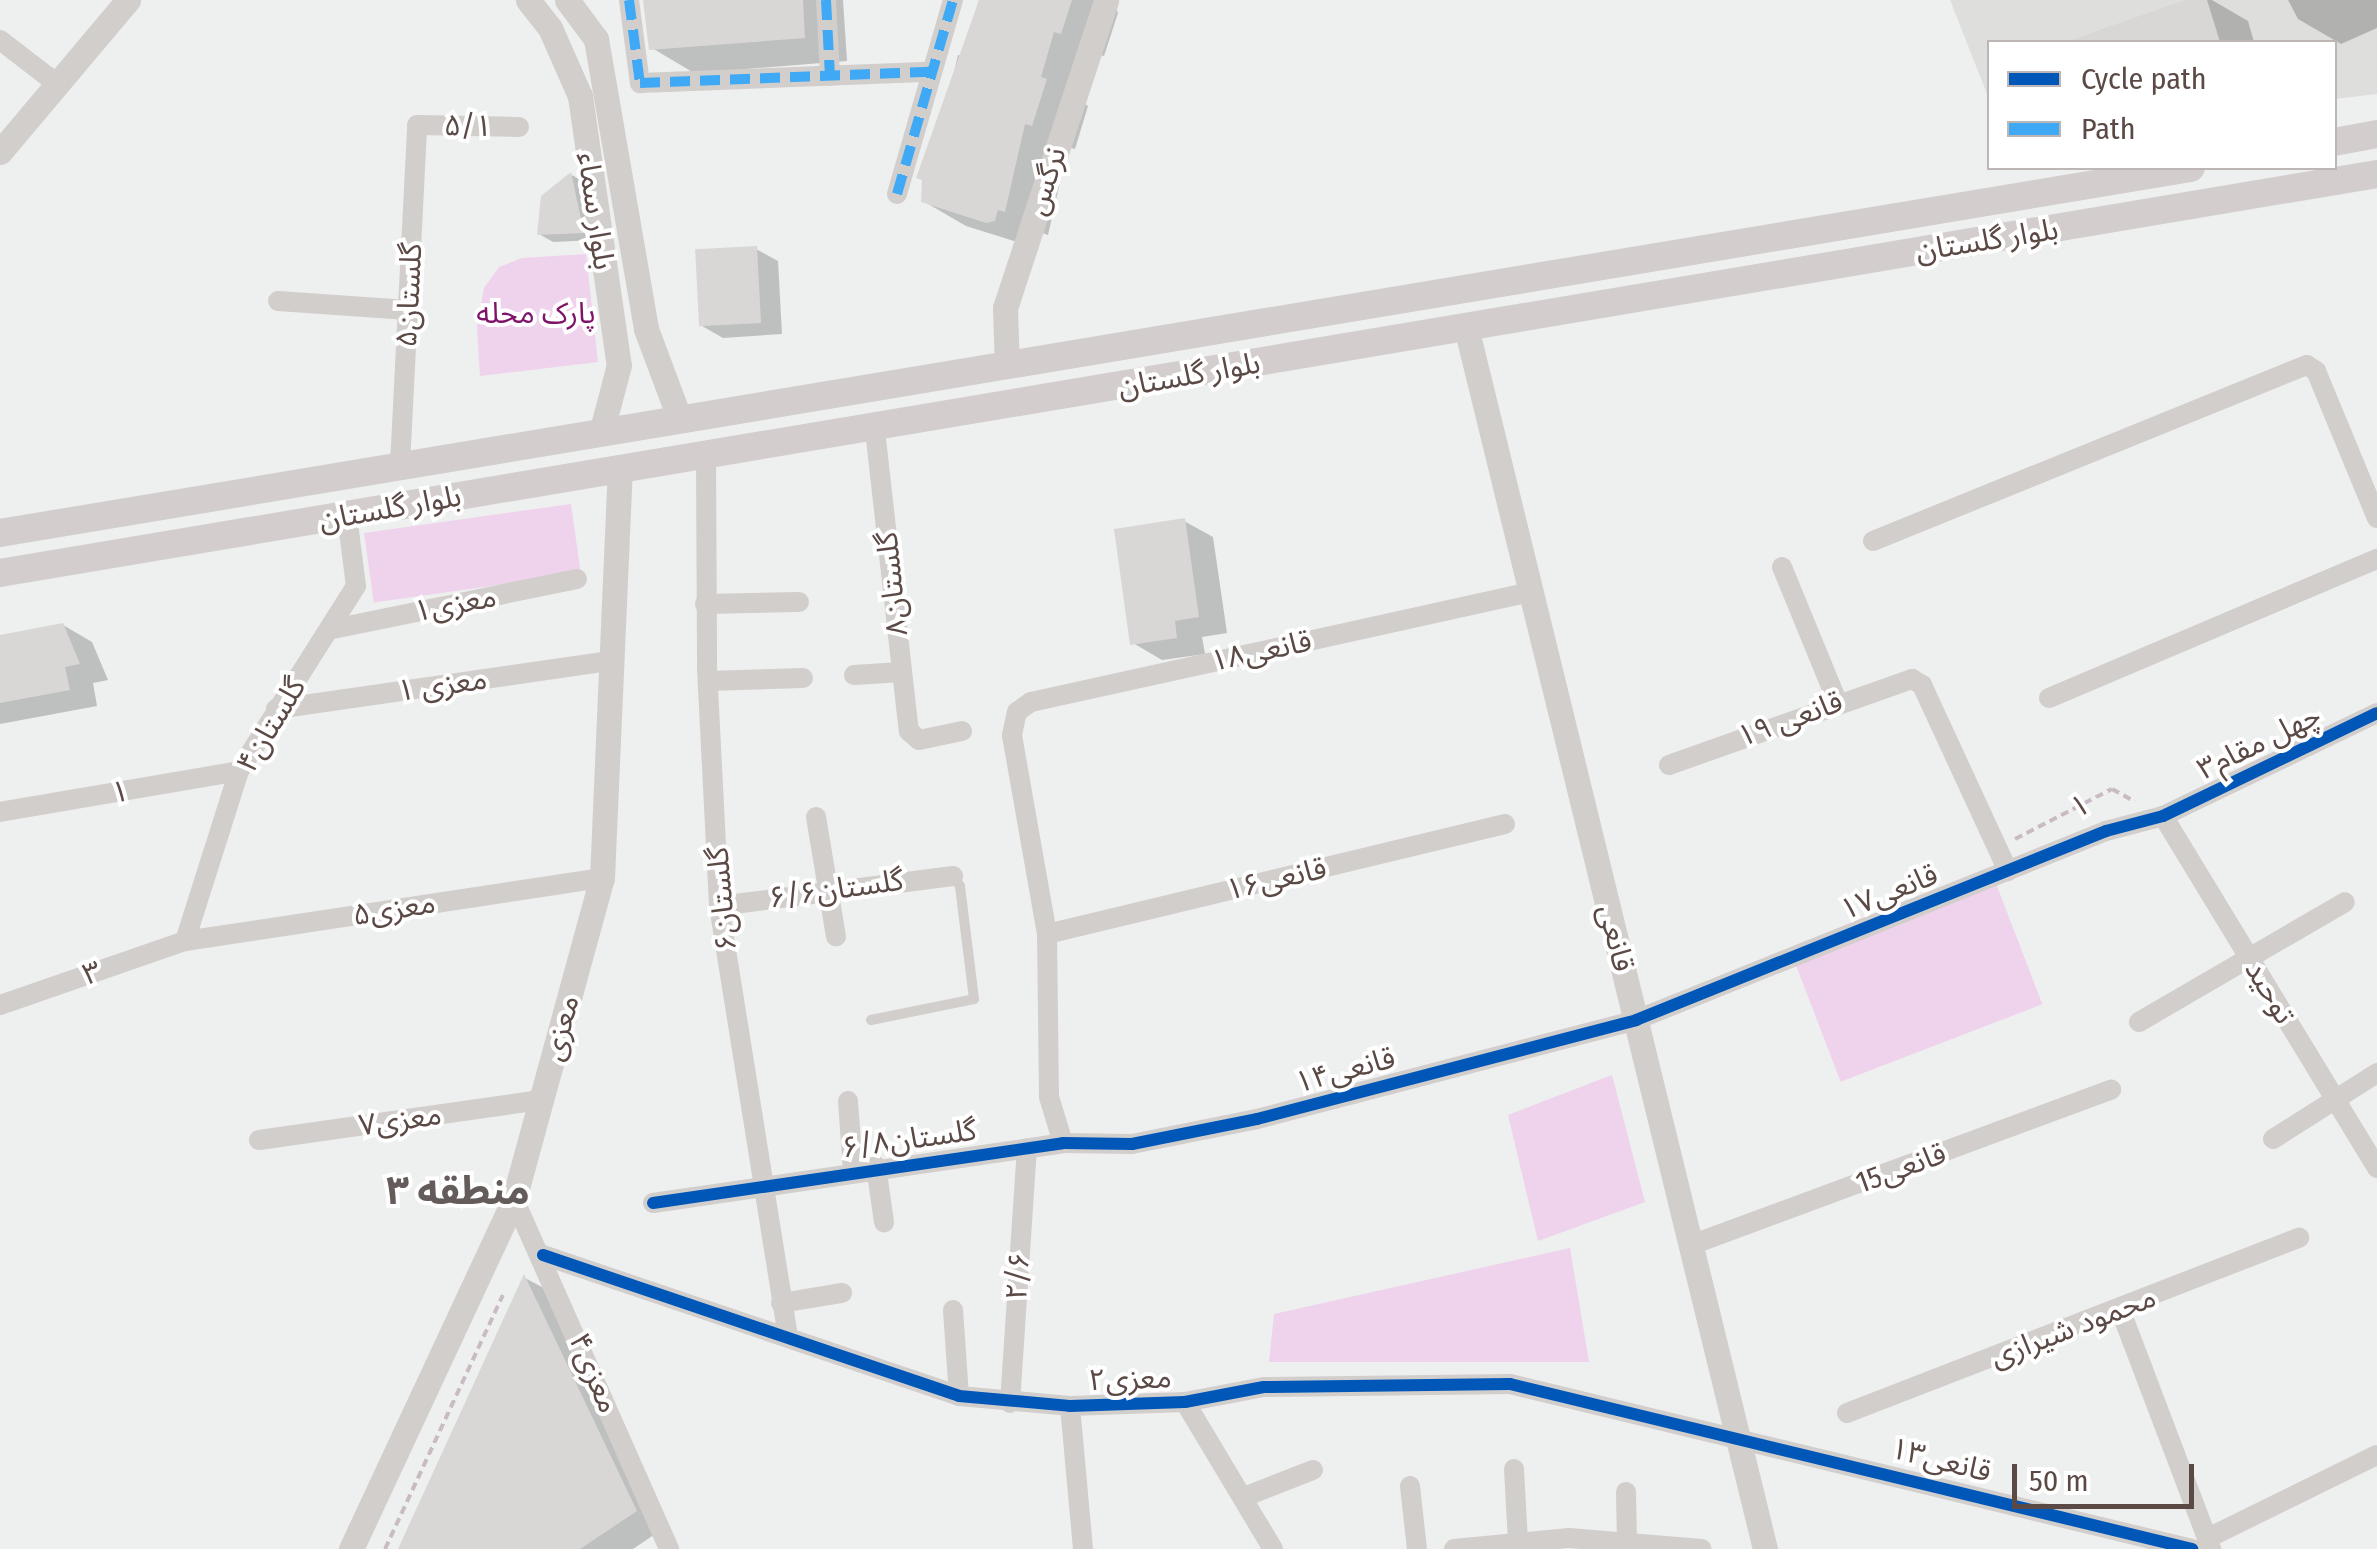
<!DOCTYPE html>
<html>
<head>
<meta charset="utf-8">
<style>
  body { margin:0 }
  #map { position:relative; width:2377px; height:1549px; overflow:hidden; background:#eeefef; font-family:"Fira Sans Condensed","Noto Sans Arabic",sans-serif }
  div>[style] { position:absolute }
  .education>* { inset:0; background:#dededd }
  .green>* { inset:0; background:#efd2ec; transform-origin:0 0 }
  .shadow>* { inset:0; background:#0003 }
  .building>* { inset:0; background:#d9d7d6; transform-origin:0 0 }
  .path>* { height:4px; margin-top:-2px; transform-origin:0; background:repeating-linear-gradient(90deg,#c9bbc3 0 8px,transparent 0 13px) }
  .service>* { height:10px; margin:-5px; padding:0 5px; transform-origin:5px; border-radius:5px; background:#d2cecc }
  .minor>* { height:20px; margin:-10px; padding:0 10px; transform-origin:10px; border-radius:10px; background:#d2cecc }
  .tertiary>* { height:25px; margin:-12.5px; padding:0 12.5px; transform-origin:12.5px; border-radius:12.5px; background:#d2cecc }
  .secondary>* { height:28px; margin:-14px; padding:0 14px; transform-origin:14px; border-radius:14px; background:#d3cecd }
  .quiet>* { height:10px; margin-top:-5px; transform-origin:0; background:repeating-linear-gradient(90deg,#3fa9f5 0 20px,transparent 0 30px) }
  .cycleway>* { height:12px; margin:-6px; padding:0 6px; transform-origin:6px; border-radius:6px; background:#0057b8 }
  span { translate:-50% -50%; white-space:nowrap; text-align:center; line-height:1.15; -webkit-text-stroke:8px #fff; paint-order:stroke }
  .street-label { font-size:30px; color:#5b4945 }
  .park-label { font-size:30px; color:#7e1468 }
  .district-label { font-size:40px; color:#635c5a; font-weight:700 }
  .legend { position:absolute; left:1987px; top:40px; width:350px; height:130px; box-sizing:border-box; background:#fff; border:2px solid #bdb6b5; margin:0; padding:12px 18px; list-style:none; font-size:30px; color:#5b4945 }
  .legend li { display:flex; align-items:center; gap:20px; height:50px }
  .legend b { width:50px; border:2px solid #bdb6b5 }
  .scale { position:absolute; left:2012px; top:1464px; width:182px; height:45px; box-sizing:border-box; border:5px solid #5b4945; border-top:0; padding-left:12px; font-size:30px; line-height:35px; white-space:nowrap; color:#5b4945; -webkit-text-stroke:8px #fff; paint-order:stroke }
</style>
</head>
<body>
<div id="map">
  <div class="education">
    <div style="clip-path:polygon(1950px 0,2377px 0,2377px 94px,2335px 99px,2334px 42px,1990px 42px,1989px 99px)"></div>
  </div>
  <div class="green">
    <div style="clip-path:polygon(586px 254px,598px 362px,480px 376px,477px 325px,484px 288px,499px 267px,522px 258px)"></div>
    <div style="left:571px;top:504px;width:70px;height:209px;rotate:82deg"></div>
    <div style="left:1995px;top:881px;width:132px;height:216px;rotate:69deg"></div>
    <div style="clip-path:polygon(1612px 1075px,1645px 1202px,1538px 1241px,1508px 1115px)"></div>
    <div style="clip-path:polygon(1570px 1248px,1589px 1362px,1269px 1362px,1274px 1314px)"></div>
  </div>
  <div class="shadow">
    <div style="clip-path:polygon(644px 0,843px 0,847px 61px,694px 73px,652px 48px)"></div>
    <div style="clip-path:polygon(979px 0,1112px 0,1118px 13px,1104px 56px,1097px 54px,1083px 103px,1088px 106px,1075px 149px,1068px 147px,1048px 235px,1040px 232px,1030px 246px,966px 226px,923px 201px,958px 55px,963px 56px)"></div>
    <div style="clip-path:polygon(2194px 0,2212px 0,2248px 21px,2254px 42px,2103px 42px,2100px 30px)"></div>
    <div style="clip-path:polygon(2288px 0,2377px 0,2377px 28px,2341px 44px,2298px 19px)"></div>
    <div style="clip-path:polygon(572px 175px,585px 183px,596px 240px,553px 242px,539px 234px)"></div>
    <div style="clip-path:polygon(756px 249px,778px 261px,782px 334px,723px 338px,702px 326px)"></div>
    <div style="clip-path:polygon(1184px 521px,1213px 537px,1227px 633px,1202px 637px,1205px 654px,1162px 660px,1133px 643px)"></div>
    <div style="clip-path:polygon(63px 625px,92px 642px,108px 680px,93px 683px,97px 706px,0 724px,0 637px)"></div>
    <div style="clip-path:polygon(525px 1278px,553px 1293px,664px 1528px,633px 1549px,401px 1549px)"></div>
  </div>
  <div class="building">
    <div style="clip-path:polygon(643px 0,803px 0,805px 38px,649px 50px)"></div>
    <div style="clip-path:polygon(979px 0,1072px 0,1061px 34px,1054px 32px,1041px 77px,1047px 79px,1032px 126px,1025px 124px,1005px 212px,998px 210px,995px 221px,986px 223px,921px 202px,922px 180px,916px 178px)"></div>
    <div style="clip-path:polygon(2185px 0,2207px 0,2220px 42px,2066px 42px)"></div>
    <div style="clip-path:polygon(571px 172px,584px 233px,537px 235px,541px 196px)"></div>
    <div style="left:757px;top:246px;width:77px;height:62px;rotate:87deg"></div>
    <div style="clip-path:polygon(1185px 518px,1199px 617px,1175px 621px,1177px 638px,1130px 645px,1114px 529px)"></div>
    <div style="clip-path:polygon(63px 623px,80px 664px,65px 667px,70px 690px,0 703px,0 635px)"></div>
    <div style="clip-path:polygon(524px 1274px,637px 1511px,580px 1549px,398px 1549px)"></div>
  </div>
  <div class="path">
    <div style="left:2015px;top:839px;width:109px;rotate:-27.3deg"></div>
    <div style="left:2112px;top:789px;width:26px;rotate:29deg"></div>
    <div style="left:385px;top:1549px;width:280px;rotate:-65.1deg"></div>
  </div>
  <div class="service">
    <div style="left:871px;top:1020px;width:105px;rotate:-11.5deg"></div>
    <div style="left:974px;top:999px;width:114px;rotate:-97.1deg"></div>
    <div style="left:960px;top:886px;width:12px;rotate:-125deg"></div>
  </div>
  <div class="minor">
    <div style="left:629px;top:0;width:84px;rotate:82.5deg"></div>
    <div style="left:640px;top:83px;width:290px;rotate:-2.2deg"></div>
    <div style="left:826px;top:0;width:76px;rotate:87deg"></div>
    <div style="left:0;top:40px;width:71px;rotate:37.5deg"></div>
    <div style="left:897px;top:194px;width:202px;rotate:-73.9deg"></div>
    <div style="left:278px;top:301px;width:130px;rotate:4deg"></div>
    <div style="left:875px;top:430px;width:303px;rotate:83.6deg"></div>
    <div style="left:909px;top:731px;width:13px;rotate:42deg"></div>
    <div style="left:919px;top:740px;width:44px;rotate:-11.8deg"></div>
    <div style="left:706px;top:458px;width:210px;rotate:89.7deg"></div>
    <div style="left:707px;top:668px;width:238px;rotate:87.1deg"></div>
    <div style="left:719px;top:906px;width:436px;rotate:80.9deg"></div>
    <div style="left:400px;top:465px;width:340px;rotate:-87.1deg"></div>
    <div style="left:417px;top:125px;width:102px;rotate:1.1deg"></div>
    <div style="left:1873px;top:541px;width:468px;rotate:-22.1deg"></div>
    <div style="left:2307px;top:365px;width:11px;rotate:34deg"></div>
    <div style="left:2316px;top:371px;width:159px;rotate:67.5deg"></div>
    <div style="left:1782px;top:567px;width:145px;rotate:67.7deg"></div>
    <div style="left:705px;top:604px;width:94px;rotate:-1.2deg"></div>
    <div style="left:333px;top:629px;width:249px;rotate:-11.6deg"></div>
    <div style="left:854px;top:675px;width:47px;rotate:-3.7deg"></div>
    <div style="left:708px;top:681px;width:95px;rotate:-1.8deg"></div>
    <div style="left:2049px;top:698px;width:356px;rotate:-23deg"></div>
    <div style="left:276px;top:709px;width:336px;rotate:-8.2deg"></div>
    <div style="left:1669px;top:765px;width:258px;rotate:-19.5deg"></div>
    <div style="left:1912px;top:679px;width:12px;rotate:31deg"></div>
    <div style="left:1922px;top:685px;width:205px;rotate:65.2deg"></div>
    <div style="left:0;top:812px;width:242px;rotate:-9.7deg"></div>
    <div style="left:2163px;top:816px;width:412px;rotate:58.7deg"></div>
    <div style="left:816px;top:817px;width:121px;rotate:80.5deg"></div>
    <div style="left:719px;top:906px;width:236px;rotate:-7.3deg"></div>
    <div style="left:1047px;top:934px;width:471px;rotate:-13.5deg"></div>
    <div style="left:185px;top:941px;width:178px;rotate:-72.4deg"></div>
    <div style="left:239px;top:771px;width:219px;rotate:-57.7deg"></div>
    <div style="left:356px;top:586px;width:71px;rotate:-97.3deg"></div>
    <div style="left:0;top:1005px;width:196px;rotate:-19.1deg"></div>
    <div style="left:185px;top:941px;width:422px;rotate:-8.6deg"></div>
    <div style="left:2139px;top:1022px;width:238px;rotate:-30.2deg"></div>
    <div style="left:848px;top:1101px;width:69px;rotate:85.9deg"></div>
    <div style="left:2273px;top:1139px;width:123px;rotate:-32.4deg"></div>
    <div style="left:259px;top:1140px;width:285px;rotate:-8.1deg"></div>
    <div style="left:1063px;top:1143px;width:48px;rotate:-106.9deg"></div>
    <div style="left:1049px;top:1097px;width:163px;rotate:-90.7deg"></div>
    <div style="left:1047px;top:934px;width:202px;rotate:-100deg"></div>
    <div style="left:1012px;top:735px;width:24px;rotate:-78deg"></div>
    <div style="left:1017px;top:712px;width:17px;rotate:-36deg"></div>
    <div style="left:1031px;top:702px;width:512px;rotate:-12.41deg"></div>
    <div style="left:876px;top:1166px;width:57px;rotate:81.9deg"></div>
    <div style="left:514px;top:1199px;width:383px;rotate:66.1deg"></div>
    <div style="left:653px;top:1203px;width:414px;rotate:-8.3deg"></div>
    <div style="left:1063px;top:1143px;width:69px;rotate:0.8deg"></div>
    <div style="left:1132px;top:1144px;width:127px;rotate:-11.3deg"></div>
    <div style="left:1257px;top:1119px;width:392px;rotate:-14.6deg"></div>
    <div style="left:1636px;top:1020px;width:507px;rotate:-21.91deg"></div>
    <div style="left:2106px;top:831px;width:59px;rotate:-14.7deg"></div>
    <div style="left:2163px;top:816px;width:237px;rotate:-25.7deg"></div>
    <div style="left:1691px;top:1245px;width:448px;rotate:-20.3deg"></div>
    <div style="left:543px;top:1255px;width:439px;rotate:18.7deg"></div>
    <div style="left:959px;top:1396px;width:111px;rotate:5.1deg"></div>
    <div style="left:1070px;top:1406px;width:115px;rotate:-2deg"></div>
    <div style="left:1185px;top:1402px;width:80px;rotate:-10.8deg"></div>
    <div style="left:1264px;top:1387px;width:246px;rotate:-0.7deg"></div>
    <div style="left:1510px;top:1384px;width:702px;rotate:13.6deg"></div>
    <div style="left:781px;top:1303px;width:62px;rotate:-9.3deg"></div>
    <div style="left:2120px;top:1309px;width:257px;rotate:69.2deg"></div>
    <div style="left:953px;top:1310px;width:86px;rotate:86deg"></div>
    <div style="left:1185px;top:1402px;width:171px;rotate:59.1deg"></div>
    <div style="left:1010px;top:1403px;width:255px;rotate:-86.2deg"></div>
    <div style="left:1070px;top:1406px;width:144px;rotate:84.8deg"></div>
    <div style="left:1847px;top:1413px;width:485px;rotate:-21.2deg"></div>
    <div style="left:1514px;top:1469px;width:74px;rotate:86.9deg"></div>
    <div style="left:1410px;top:1486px;width:63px;rotate:83.7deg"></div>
    <div style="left:1626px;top:1492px;width:50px;rotate:88.9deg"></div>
    <div style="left:1244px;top:1497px;width:74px;rotate:-21.4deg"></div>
    <div style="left:2208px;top:1538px;width:188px;rotate:-26.2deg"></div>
    <div style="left:1454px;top:1549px;width:116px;rotate:-5.5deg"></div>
    <div style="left:1569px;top:1538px;width:133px;rotate:4.7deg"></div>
  </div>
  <div class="tertiary">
    <div style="left:528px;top:0;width:36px;rotate:52deg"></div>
    <div style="left:550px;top:28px;width:74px;rotate:66.2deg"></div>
    <div style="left:580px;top:96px;width:272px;rotate:81.8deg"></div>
    <div style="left:619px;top:365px;width:70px;rotate:104.8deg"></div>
    <div style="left:567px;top:0;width:49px;rotate:53.4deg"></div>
    <div style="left:596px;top:39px;width:294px;rotate:80.2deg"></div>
    <div style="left:646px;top:329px;width:97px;rotate:69.5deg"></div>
    <div style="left:0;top:152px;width:199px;rotate:-49.9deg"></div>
    <div style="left:1466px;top:327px;width:1258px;rotate:76.25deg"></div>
    <div style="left:1007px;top:366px;width:58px;rotate:-92deg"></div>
    <div style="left:1005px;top:308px;width:324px;rotate:-71.8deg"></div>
    <div style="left:351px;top:1549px;width:386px;rotate:-65deg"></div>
    <div style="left:514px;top:1199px;width:333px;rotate:-74.7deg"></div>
    <div style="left:602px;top:878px;width:407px;rotate:-87.5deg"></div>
  </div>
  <div class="secondary">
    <div style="left:2334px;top:142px;width:44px;rotate:-10.5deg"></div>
    <div style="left:0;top:533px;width:2221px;rotate:-9.46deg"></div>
    <div style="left:0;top:573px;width:2410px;rotate:-9.53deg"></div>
  </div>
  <div class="quiet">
    <div style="left:629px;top:0;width:84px;rotate:82.5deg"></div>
    <div style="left:640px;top:83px;width:290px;rotate:-2.2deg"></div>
    <div style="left:826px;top:0;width:76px;rotate:87deg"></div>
    <div style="left:897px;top:194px;width:202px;rotate:-73.9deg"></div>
  </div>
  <div class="cycleway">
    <div style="left:653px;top:1203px;width:414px;rotate:-8.3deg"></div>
    <div style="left:1063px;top:1143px;width:69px;rotate:0.8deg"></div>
    <div style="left:1132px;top:1144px;width:127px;rotate:-11.3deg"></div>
    <div style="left:1257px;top:1119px;width:392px;rotate:-14.6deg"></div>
    <div style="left:1636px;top:1020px;width:507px;rotate:-21.91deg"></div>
    <div style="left:2106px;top:831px;width:59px;rotate:-14.7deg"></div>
    <div style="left:2163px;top:816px;width:237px;rotate:-25.7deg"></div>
    <div style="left:543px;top:1255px;width:439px;rotate:18.7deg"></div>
    <div style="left:959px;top:1396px;width:111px;rotate:5.1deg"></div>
    <div style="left:1070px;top:1406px;width:115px;rotate:-2deg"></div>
    <div style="left:1185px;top:1402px;width:80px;rotate:-10.8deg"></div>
    <div style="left:1264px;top:1387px;width:246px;rotate:-0.7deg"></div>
    <div style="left:1510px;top:1384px;width:702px;rotate:13.6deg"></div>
  </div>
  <div class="street-label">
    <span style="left:468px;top:126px;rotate:1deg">۵/۱</span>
    <span style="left:1046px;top:181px;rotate:-72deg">نرگس</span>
    <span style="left:596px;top:211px;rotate:82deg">بلوار سماء</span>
    <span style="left:1987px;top:240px;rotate:-9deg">بلوار گلستان</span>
    <span style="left:409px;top:295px;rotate:-87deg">گلستان۵</span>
    <span style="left:1189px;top:375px;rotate:-10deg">بلوار گلستان</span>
    <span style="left:390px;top:508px;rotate:-10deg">بلوار گلستان</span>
    <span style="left:892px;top:584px;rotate:-96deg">گلستان۸</span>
    <span style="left:455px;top:604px;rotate:-11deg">۱معزی</span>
    <span style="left:1261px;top:651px;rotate:-12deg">۱۸قانعی</span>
    <span style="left:442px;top:685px;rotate:-8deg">معزی ۱</span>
    <span style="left:1790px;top:719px;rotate:-20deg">قانعی ۱۹</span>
    <span style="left:271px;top:725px;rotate:-59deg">گلستان۴</span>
    <span style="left:2259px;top:742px;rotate:-26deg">چهل مقام۳</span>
    <span style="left:120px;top:792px;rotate:-10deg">۱</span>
    <span style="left:2080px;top:806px;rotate:-27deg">۱</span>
    <span style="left:1276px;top:879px;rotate:-13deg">۱۶قانعی</span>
    <span style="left:836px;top:889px;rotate:-8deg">۶/۶گلستان</span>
    <span style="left:1889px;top:892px;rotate:-22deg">۱۷قانعی</span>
    <span style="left:722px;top:899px;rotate:-95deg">گلستان۶</span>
    <span style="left:394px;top:909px;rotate:-9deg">۵معزی</span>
    <span style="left:1616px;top:938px;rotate:76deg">قانعی</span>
    <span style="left:92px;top:973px;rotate:-19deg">۳</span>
    <span style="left:2270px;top:992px;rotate:59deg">توحید</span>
    <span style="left:561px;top:1028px;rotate:-75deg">معزی</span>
    <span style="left:1345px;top:1070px;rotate:-15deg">۱۴قانعی</span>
    <span style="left:400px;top:1120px;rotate:-8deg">۷معزی</span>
    <span style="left:909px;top:1139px;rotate:-8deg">۶/۸گلستان</span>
    <span style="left:1901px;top:1168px;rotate:-20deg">15قانعی</span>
    <span style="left:1018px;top:1276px;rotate:-86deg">۲/۶</span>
    <span style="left:2073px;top:1327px;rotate:-21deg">محمود شیرازی</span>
    <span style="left:594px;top:1373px;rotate:67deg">۴معزی</span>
    <span style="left:1130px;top:1379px;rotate:-2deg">۲معزی</span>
    <span style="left:1941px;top:1460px;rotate:14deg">۱۳قانعی</span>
  </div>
  <div class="park-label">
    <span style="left:536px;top:313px">پارک محله</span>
  </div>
  <div class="district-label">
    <span style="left:458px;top:1191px">منطقه ۳</span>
  </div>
  <ul class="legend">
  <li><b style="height:12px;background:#0057b8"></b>Cycle path</li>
  <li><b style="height:12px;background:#3fa9f5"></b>Path</li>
  </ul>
  <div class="scale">50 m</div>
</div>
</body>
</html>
